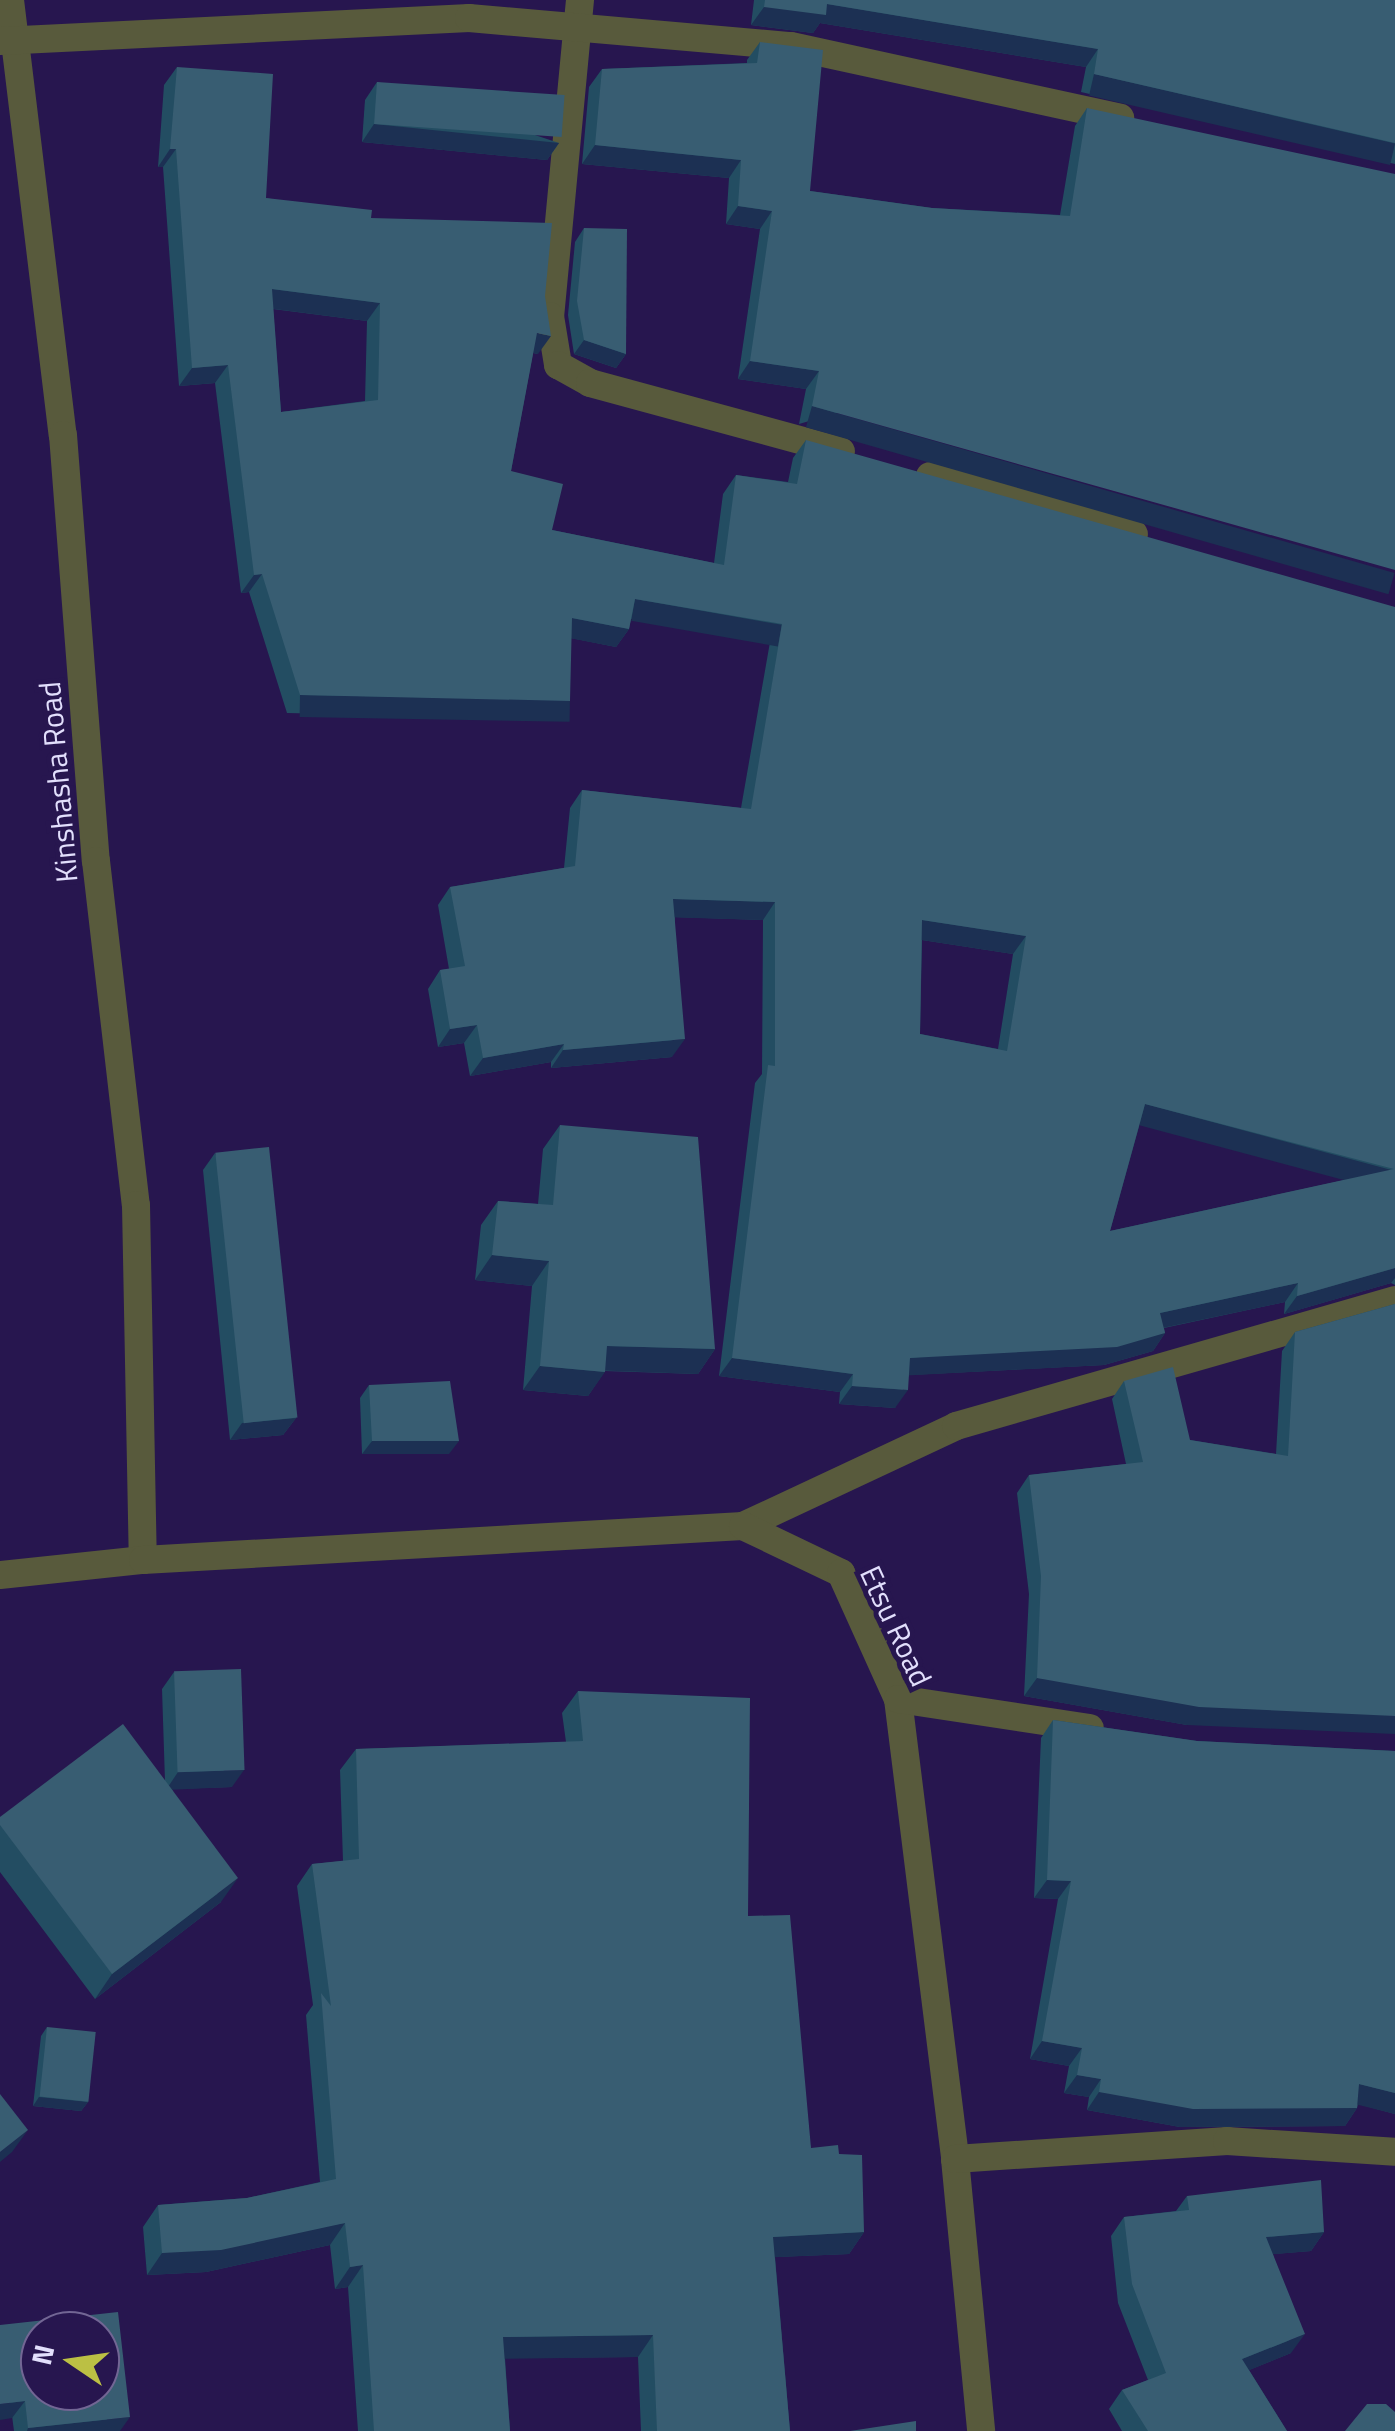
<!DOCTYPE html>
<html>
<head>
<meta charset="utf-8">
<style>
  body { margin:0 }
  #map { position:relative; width:1395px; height:2431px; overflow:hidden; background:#27164f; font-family:"Titillium Web",sans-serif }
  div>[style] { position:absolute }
  .minor>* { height:28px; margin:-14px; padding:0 14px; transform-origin:14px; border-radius:14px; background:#585a3c }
  .wall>* { inset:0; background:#234d62 }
  .shaded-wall>* { inset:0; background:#1c3053; transform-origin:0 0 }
  .building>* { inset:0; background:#385d72; transform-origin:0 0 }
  span { translate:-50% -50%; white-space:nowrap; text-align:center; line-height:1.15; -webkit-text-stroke:10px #27164f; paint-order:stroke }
  .street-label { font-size:30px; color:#e2dffc }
  .north { position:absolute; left:20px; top:2311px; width:100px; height:100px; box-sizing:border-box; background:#27164f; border:2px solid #726694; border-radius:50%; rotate:283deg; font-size:28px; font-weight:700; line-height:40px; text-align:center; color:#e2dffc }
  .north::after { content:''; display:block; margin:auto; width:35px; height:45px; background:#bbc044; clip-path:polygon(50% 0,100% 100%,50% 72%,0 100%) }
</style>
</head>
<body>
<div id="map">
  <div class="minor">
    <div style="left:10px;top:0;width:438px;rotate:83.1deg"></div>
    <div style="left:63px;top:435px;width:427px;rotate:85.6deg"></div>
    <div style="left:96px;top:861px;width:346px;rotate:83.4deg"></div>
    <div style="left:136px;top:1205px;width:355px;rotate:88.9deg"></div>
    <div style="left:580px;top:0;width:317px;rotate:95.4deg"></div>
    <div style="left:550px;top:316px;width:50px;rotate:80.7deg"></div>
    <div style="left:558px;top:365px;width:37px;rotate:29deg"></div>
    <div style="left:590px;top:383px;width:260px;rotate:15.2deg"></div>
    <div style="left:0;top:41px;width:470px;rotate:-2.8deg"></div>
    <div style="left:469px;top:18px;width:323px;rotate:5deg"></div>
    <div style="left:791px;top:46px;width:337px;rotate:12.3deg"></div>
    <div style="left:930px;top:476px;width:212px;rotate:15.9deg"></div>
    <div style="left:743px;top:1526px;width:235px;rotate:-25.1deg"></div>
    <div style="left:956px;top:1426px;width:457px;rotate:-16deg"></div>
    <div style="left:0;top:1575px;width:144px;rotate:-6deg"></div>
    <div style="left:143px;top:1560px;width:601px;rotate:-3.24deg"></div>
    <div style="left:743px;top:1526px;width:109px;rotate:25.6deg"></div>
    <div style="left:841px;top:1573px;width:138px;rotate:65.7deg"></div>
    <div style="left:898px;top:1699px;width:464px;rotate:82.9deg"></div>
    <div style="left:955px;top:2159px;width:273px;rotate:84.5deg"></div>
    <div style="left:898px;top:1699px;width:194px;rotate:8.6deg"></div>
    <div style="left:955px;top:2159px;width:273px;rotate:-3.8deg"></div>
    <div style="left:1227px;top:2141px;width:168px;rotate:3.7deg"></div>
  </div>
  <div class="wall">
    <div style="clip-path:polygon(754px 0,1395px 0,1395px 164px,1081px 92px,1086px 67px,820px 23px,813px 33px,751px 25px)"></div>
    <div style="clip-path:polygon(760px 42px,810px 191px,932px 208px,1060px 215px,1075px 126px,1087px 108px,1395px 250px,799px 424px,806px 389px,738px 379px,760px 229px,726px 224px,729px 178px,582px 164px,589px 87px,602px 69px,747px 63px,747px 60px)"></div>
    <div style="clip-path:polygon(evenodd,177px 67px,266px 198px,371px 218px,538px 354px,533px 353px,511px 471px,552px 530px,714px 563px,723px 494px,736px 475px,788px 482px,793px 458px,806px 440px,1395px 1116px,1395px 1285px,1391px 1283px,1284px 1314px,1285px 1302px,1164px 1328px,1165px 1333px,1153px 1351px,1104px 1365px,909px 1375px,895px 1408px,839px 1404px,840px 1392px,719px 1376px,755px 1083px,762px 1074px,763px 920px,675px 917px,672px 1057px,551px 1068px,551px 1062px,470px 1076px,464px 1043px,438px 1047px,428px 989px,440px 970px,449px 969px,438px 905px,450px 887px,564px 868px,570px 808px,582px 790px,741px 808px,770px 642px,631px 619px,629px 629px,616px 647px,571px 638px,558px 719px,287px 713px,249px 592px,241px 593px,215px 383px,179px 386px,163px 167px,158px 167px,164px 85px,177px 67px,273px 309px,367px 321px,365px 401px,281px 412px,273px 309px,177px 67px,922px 940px,1013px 954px,998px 1049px,920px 1034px,922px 940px,177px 67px,1140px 1123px,1349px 1179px,1110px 1231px,1140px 1123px)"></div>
    <div style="clip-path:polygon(377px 82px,559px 143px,547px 160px,362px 142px,365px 100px)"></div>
    <div style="clip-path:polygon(584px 228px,626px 354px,616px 368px,574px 354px,568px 315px,575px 242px)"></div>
    <div style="clip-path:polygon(560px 1125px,715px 1349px,698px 1374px,605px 1371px,588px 1396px,523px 1390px,532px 1286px,475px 1280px,481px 1225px,498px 1201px,538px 1204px,543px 1149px)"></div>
    <div style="clip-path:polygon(215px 1153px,296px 1418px,283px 1435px,230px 1440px,203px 1170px)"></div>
    <div style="clip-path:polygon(1395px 1304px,1187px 1725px,1024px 1696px,1029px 1594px,1017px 1493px,1029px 1475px,1126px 1464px,1112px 1399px,1124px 1381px,1190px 1440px,1276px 1454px,1282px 1351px,1295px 1332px)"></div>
    <div style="clip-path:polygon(369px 1385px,449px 1454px,362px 1454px,360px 1398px)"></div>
    <div style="clip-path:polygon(174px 1672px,232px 1787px,172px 1789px,221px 1902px,95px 1999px,0 1872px,0 1817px,165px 1781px,162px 1689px)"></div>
    <div style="clip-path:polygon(578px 1691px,748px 1916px,811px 2148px,839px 2154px,864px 2232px,849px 2254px,775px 2257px,790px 2431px,641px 2431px,638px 2357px,505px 2358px,510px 2431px,358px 2431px,348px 2287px,335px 2289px,330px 2245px,206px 2272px,147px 2275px,143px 2227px,158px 2205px,247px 2198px,320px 2182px,306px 2015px,313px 2005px,297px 1886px,312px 1864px,343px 1861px,340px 1770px,356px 1749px,566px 1742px,562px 1713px)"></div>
    <div style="clip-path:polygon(1053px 1720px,1197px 1741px,1395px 1751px,1395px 2114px,1358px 2104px,1357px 2108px,1345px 2126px,1180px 2127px,1087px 2110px,1089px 2097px,1064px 2093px,1069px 2066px,1030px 2059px,1058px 1899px,1034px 1898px,1041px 1738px)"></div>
    <div style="clip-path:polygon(47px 2027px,88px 2102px,81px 2111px,33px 2106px,41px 2036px)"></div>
    <div style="clip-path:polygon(1187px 2196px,1324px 2232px,1311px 2251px,1273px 2254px,1291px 2353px,1249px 2370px,1287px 2431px,1122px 2431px,1109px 2409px,1122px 2390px,1148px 2380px,1118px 2303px,1111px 2236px,1124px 2217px,1176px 2211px)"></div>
    <div style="clip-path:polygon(0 2325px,120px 2431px,14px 2431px)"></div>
  </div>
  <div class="shaded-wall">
    <div style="clip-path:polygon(827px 4px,1098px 49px,1086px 67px,820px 23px,813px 33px,751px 25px,764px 7px)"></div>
    <div style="left:1094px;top:74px;width:309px;height:22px;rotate:13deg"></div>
    <div style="clip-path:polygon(374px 124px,559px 143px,547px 160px,362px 142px)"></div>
    <div style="clip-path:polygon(595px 145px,741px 160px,729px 178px,582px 164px)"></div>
    <div style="clip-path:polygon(170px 149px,176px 149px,163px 167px,158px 167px)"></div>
    <div style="clip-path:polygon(738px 206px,772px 211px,760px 229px,726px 224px)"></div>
    <div style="clip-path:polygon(272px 289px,380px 303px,367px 321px,259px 307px)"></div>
    <div style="clip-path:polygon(537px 333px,551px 336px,538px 354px,524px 351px)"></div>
    <div style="clip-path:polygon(584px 340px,626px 354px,616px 368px,574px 354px)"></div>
    <div style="clip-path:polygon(750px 361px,819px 371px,806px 389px,738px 379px)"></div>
    <div style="clip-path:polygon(228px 365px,215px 383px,179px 386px,192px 368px)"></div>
    <div style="left:812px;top:406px;width:606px;height:22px;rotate:16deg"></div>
    <div style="clip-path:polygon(262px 574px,249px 592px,241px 593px,254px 575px)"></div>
    <div style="left:635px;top:599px;width:149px;height:22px;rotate:10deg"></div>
    <div style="clip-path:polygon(572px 618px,629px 629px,616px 647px,559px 636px)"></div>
    <div style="left:300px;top:695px;width:270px;height:22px;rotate:1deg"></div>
    <div style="clip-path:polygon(673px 899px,775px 902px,763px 920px,661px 917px)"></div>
    <div style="clip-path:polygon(922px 920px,1026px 936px,1013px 954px,909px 938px)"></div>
    <div style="clip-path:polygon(477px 1025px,464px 1043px,438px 1047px,450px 1029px)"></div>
    <div style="clip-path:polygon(685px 1039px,672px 1057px,551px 1068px,563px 1050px)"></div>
    <div style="clip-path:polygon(564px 1044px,551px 1062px,470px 1076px,483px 1058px)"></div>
    <div style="left:1145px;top:1104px;width:257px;height:22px;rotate:15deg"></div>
    <div style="clip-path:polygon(492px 1255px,549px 1261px,532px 1286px,475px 1280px)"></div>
    <div style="clip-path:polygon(1395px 1268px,1395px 1278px,1391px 1283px,1284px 1314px,1297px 1296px)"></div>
    <div style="clip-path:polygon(1298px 1283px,1285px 1302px,1148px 1331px,1160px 1313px)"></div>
    <div style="clip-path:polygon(1165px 1333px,1153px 1351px,1104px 1365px,897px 1376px,910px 1358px)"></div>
    <div style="clip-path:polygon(607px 1346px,715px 1349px,698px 1374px,590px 1370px)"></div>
    <div style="clip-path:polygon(732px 1358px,853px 1374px,840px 1392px,719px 1376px)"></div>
    <div style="clip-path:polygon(540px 1366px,605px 1372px,588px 1396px,523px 1390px)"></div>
    <div style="clip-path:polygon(852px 1386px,908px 1390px,895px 1408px,839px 1404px)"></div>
    <div style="clip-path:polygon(296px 1418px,283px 1435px,230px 1440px,242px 1423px)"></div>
    <div style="clip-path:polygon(372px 1441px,459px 1441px,449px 1454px,362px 1454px)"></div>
    <div style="clip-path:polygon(1037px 1678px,1395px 1716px,1395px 1734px,1187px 1725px,1024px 1696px)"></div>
    <div style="clip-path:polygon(244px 1770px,232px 1787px,166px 1790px,178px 1772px)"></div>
    <div style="clip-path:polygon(238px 1878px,221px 1902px,95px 1999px,112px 1974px)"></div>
    <div style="clip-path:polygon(1047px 1880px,1071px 1881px,1058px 1899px,1034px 1898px)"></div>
    <div style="clip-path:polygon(1042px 2041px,1082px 2048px,1069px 2066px,1030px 2059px)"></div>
    <div style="clip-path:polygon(1077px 2075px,1101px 2079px,1089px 2097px,1064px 2093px)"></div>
    <div style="clip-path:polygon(1359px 2084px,1395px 2093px,1395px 2114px,1347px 2102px)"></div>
    <div style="clip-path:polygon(1099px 2092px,1357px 2108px,1345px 2126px,1180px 2127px,1087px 2110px)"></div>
    <div style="clip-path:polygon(39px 2097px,88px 2102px,81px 2111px,33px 2106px)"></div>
    <div style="clip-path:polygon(28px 2130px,12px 2152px,0 2162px,0 2152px)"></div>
    <div style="clip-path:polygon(345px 2223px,330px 2245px,206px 2272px,147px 2275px,162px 2253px)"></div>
    <div style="clip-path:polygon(864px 2232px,849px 2254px,758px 2258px,773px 2237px)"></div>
    <div style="clip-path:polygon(1324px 2232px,1311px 2251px,1252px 2256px,1266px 2237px)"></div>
    <div style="clip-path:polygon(363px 2265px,348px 2287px,335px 2289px,350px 2267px)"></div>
    <div style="clip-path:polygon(1305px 2334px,1291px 2353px,1228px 2379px,1242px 2359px)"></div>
    <div style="clip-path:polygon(653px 2335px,638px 2357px,488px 2359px,503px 2337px)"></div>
    <div style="clip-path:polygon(25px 2401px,12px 2418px,0 2420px,0 2404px)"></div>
    <div style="clip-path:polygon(130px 2417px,120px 2431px,27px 2431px,28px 2428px)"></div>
  </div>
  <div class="building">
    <div style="clip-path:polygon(765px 0,1395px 0,1395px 143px,1094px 74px,1098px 49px,827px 4px,826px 15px,764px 7px)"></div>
    <div style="clip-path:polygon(760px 42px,823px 50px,810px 191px,932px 208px,1070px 216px,1087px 108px,1395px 174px,1395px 570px,812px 406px,819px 371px,750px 361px,772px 211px,738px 206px,741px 160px,595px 145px,602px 69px,757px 63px)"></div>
    <div style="clip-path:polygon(evenodd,177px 67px,273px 74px,266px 198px,372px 210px,371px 218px,552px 223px,545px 296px,551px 336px,537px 333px,511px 471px,563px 484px,552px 530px,724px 565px,736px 475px,797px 484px,806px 440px,1395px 607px,1395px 1268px,1297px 1296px,1298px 1283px,1160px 1313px,1165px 1333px,1117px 1347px,910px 1358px,908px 1390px,852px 1386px,853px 1374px,732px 1358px,768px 1065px,775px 1066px,775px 902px,673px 899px,685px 1039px,563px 1050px,564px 1044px,483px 1058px,477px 1025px,450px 1029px,440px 970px,465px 966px,450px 887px,575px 866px,582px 790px,751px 809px,782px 624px,635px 599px,629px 629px,572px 618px,570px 701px,300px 695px,262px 574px,254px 575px,228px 365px,192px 368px,176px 149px,170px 149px,177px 67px,272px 289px,380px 303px,378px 400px,281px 412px,272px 289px,177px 67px,922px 920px,1026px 936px,1007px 1051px,920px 1034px,922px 920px,177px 67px,1145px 1104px,1394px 1169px,1110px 1231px,1145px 1104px)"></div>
    <div style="left:377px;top:82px;width:188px;height:42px;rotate:4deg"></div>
    <div style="clip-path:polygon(584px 228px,627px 229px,626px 354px,584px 340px,577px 301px)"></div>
    <div style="clip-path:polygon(560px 1125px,698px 1137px,715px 1349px,607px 1346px,605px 1372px,540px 1366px,549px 1261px,492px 1255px,498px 1201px,553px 1205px)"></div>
    <div style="left:269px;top:1147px;width:272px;height:54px;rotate:84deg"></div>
    <div style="clip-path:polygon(1395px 1304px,1395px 1716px,1199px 1707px,1037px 1678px,1041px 1576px,1029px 1475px,1143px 1462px,1124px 1381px,1173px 1367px,1190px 1440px,1288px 1456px,1295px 1332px)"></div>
    <div style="clip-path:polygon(450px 1381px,459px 1441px,372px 1441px,369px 1385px)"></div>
    <div style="left:241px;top:1669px;width:101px;height:67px;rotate:88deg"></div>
    <div style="clip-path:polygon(578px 1691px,750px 1698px,748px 1916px,790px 1915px,811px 2148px,838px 2145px,839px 2154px,862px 2155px,864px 2232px,773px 2237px,790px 2431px,657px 2431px,653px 2335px,503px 2337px,510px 2431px,374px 2431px,363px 2265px,350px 2267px,345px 2223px,221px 2250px,162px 2253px,158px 2205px,247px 2198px,336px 2179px,321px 1993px,331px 2006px,312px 1864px,359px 1859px,356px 1749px,583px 1741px)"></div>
    <div style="clip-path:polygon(1053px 1720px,1197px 1741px,1395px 1751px,1395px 2093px,1359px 2084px,1357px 2108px,1193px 2109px,1099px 2092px,1101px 2079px,1077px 2075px,1082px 2048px,1042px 2041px,1071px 1881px,1047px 1880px)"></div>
    <div style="clip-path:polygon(123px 1724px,238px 1878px,112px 1974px,0 1825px,0 1817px)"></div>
    <div style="left:47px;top:2027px;width:49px;height:70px;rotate:6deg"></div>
    <div style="clip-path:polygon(0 2094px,28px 2130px,0 2152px)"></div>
    <div style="clip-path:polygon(1321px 2180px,1324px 2232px,1266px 2237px,1305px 2334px,1242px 2359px,1287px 2431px,1148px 2431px,1122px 2390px,1166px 2373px,1132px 2284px,1124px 2217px,1189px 2210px,1187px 2196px)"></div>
    <div style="clip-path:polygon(evenodd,118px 2312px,130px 2417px,28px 2428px,25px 2401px,0 2404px,0 2325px,118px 2312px,40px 2331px,100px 2331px,100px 2391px,40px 2391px,40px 2331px)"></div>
    <div style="clip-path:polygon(1367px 2404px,1386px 2404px,1395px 2412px,1395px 2431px,1345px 2431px)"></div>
    <div style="clip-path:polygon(916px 2421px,916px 2431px,850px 2431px)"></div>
  </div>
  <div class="street-label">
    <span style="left:58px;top:782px;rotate:-95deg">Kinshasha Road</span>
    <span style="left:896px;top:1626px;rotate:65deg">Etsu Road</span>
  </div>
  <div class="north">N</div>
</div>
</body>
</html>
